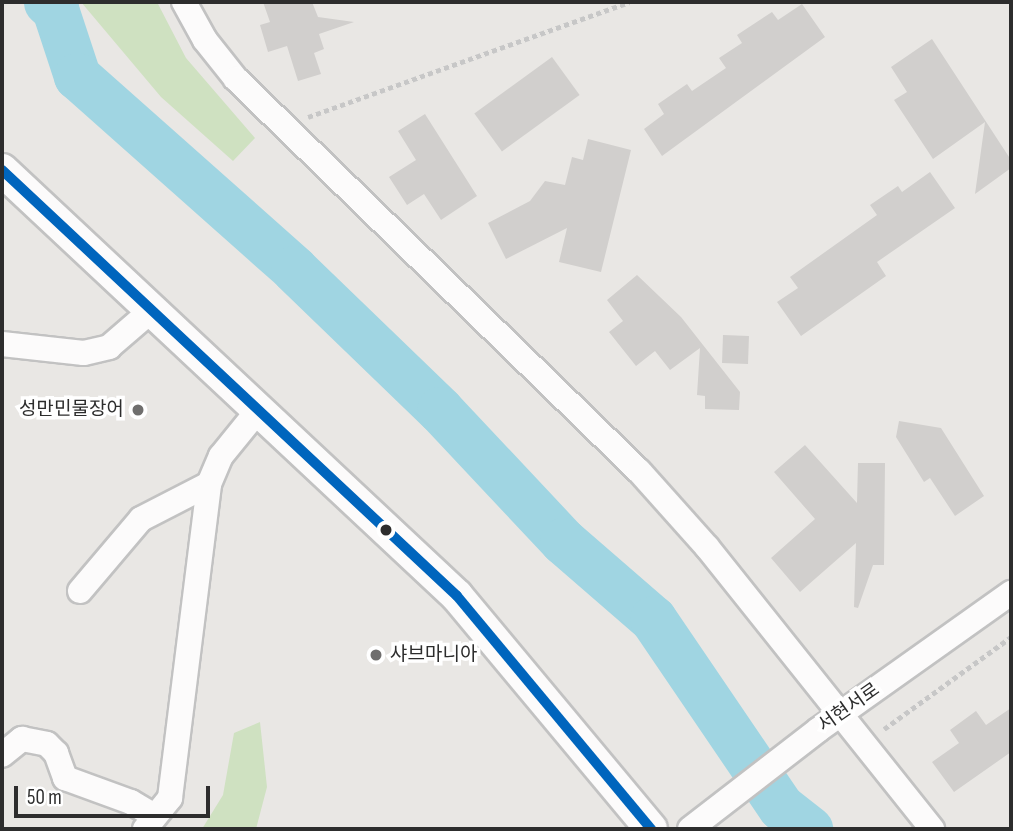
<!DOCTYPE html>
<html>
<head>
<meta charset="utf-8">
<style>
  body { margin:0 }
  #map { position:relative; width:1013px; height:831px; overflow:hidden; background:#e9e7e4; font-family:"Sofia Sans Condensed","Noto Sans KR",sans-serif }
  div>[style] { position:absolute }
  .green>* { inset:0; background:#cfe1c1 }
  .river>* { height:47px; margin:-23.5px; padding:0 23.5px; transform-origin:23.5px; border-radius:23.5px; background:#a0d5e2 }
  .building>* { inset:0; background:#d1cfcd; transform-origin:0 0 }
  .path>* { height:4.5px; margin-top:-2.25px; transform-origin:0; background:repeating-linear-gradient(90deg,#c7c7c7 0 5px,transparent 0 8.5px) }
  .roads { filter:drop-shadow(2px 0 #c2c2c2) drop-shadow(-2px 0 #c2c2c2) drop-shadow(0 2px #c2c2c2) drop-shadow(0 -2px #c2c2c2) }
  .minor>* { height:24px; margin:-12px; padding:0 12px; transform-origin:12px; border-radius:12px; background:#fcfbfb }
  .tertiary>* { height:32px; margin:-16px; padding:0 16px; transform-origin:16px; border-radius:16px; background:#fcfbfb }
  .bus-1>* { height:10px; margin:-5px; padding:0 5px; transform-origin:5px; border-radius:5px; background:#0065bd }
  .dots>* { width:19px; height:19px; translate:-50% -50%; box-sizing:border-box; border:4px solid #fff; border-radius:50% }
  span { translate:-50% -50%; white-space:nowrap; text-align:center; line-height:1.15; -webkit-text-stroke:7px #fff; paint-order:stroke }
  .poi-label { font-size:19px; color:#2d2d2d }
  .right { translate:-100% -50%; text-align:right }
  .left { translate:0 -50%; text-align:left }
  .street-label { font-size:19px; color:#2d2d2d }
  .frame { position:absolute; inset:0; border:4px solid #2d2d2d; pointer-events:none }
  .scale { position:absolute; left:14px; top:786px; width:196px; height:32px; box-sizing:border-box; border:4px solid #2d2d2d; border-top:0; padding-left:9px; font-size:21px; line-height:24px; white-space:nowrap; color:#2d2d2d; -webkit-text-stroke:5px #fff; paint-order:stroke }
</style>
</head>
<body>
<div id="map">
  <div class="green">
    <div style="clip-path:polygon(81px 2px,157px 2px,186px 58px,255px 138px,233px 161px,161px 97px)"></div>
    <div style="clip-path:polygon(260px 722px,267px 787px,256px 829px,202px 829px,223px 795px,234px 733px)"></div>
  </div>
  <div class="river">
    <div style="left:47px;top:2px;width:11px;rotate:41deg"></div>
    <div style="left:55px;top:9px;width:71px;rotate:71.8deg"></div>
    <div style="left:77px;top:76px;width:290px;rotate:41.6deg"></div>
    <div style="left:294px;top:269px;width:203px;rotate:44deg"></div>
    <div style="left:440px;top:410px;width:180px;rotate:46.8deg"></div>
    <div style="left:563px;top:541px;width:119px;rotate:40.9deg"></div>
    <div style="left:653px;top:619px;width:227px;rotate:55.8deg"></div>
    <div style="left:781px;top:807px;width:36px;rotate:38deg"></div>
  </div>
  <div class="building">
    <div style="clip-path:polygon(263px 2px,312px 2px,318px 17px,354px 22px,319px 34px,324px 49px,314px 53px,321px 74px,298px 81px,287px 46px,268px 52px,260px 25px,270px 22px)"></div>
    <div style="clip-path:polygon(802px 4px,825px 37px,662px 156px,644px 129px,664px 114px,658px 104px,687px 84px,692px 91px,726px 68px,719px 58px,742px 43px,737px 35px,772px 12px,778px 20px)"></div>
    <div style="clip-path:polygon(932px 39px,1011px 160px,1011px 168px,975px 194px,985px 122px,933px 159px,894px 100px,907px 92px,891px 67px)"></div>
    <div style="left:552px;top:57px;width:47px;height:96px;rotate:54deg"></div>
    <div style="clip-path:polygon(425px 114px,477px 196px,441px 220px,424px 194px,407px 205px,389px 177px,416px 160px,398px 131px)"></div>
    <div style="clip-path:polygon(588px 139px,631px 150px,601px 272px,559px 262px,567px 228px,506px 259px,488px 223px,530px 201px,545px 181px,565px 185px,572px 157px,583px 160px)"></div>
    <div style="clip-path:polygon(930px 172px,955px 208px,877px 262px,886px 276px,801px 336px,777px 302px,798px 288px,790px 277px,877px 215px,870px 205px,898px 186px,902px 192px)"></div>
    <div style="clip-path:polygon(637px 275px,681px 317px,740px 392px,739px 410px,705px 409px,705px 396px,697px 395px,700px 348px,670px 370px,655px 351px,636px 366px,609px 332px,623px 321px,607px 300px)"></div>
    <div style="left:723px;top:335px;width:26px;height:28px;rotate:2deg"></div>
    <div style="clip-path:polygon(899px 421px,941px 428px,984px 496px,955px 516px,930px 478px,924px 482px,896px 437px)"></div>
    <div style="clip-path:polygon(805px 445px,857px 503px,858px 463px,885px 463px,884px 565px,873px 565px,858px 608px,854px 607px,856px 543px,800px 592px,771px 558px,815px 519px,774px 472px)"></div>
    <div style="clip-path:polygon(1011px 708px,1011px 752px,954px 792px,932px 762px,959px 743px,950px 730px,976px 711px,986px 725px)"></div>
  </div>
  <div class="path">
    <div style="left:308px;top:117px;width:341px;rotate:-19.7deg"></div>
    <div style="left:884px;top:729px;width:157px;rotate:-35.9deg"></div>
  </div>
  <div class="roads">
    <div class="minor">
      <div style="left:184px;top:2px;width:43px;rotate:61.1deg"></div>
      <div style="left:205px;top:40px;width:50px;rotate:51.5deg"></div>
      <div style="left:236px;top:79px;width:562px;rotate:44.21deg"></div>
      <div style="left:639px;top:471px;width:102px;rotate:48.2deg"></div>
      <div style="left:707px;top:547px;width:361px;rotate:51.4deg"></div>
      <div style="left:2px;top:344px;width:82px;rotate:6.3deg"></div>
      <div style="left:84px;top:353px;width:26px;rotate:-13deg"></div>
      <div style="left:109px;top:347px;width:58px;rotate:-40.8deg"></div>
      <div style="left:80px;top:591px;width:94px;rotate:-49.7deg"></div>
      <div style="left:141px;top:519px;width:76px;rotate:-27.2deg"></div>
      <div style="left:2px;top:755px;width:26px;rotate:-39deg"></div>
      <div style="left:22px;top:739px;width:25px;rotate:11deg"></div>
      <div style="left:47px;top:744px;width:13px;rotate:45deg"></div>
      <div style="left:56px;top:753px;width:27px;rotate:70deg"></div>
      <div style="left:65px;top:778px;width:70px;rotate:20deg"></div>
      <div style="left:131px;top:802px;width:26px;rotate:31deg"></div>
      <div style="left:145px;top:829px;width:40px;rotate:-51deg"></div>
      <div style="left:170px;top:798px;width:316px;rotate:-82.9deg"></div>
      <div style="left:209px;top:484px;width:30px;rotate:-67deg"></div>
      <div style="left:221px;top:456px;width:62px;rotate:-50.9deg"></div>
      <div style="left:690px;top:829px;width:162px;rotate:-37.7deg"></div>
      <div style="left:818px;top:730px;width:237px;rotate:-35.4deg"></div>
    </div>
    <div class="tertiary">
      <div style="left:2px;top:170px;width:623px;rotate:43.11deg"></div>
      <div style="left:457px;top:596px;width:303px;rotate:50.2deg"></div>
    </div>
  </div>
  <div class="bus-1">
    <div style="left:2px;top:170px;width:623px;rotate:43.11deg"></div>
    <div style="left:457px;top:596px;width:303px;rotate:50.2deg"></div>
  </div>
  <div class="dots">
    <div style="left:138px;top:410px;background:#6f6e6d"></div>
    <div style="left:386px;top:530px;background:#2d2d2d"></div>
    <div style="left:376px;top:655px;background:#6f6e6d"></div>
  </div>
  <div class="poi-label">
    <span class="right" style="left:124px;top:410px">성만민물장어</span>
    <span class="left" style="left:390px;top:655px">샤브마니아</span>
  </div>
  <div class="street-label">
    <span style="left:849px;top:708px;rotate:-35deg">서현서로</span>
  </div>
  <div class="frame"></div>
  <div class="scale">50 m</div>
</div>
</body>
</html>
